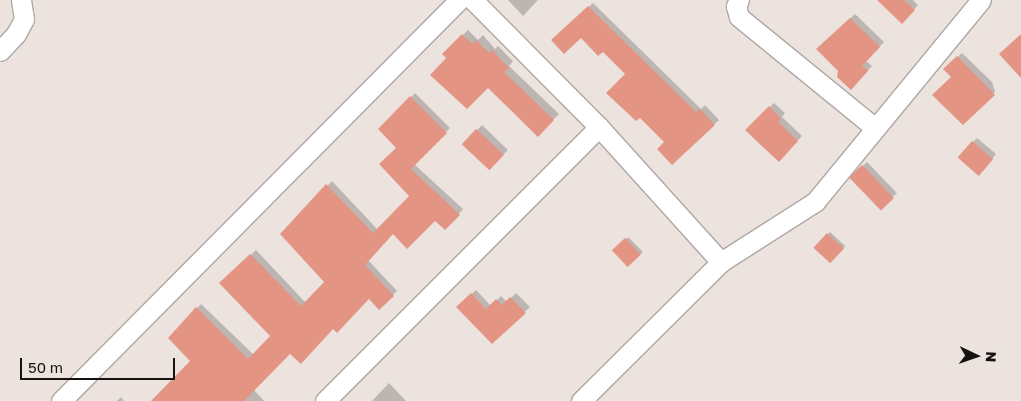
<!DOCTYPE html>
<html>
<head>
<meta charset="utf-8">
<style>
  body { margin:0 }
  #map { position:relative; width:1021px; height:401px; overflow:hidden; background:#ece3df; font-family:"Golos Text",sans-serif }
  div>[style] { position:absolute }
  .shadow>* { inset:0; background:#0003; transform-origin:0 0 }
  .building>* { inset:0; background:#e49483; transform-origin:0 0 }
  .roads { filter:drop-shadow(1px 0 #afa7a3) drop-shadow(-1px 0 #afa7a3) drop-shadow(0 1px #afa7a3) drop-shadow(0 -1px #afa7a3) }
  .minor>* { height:19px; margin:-9.5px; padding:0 9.5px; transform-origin:9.5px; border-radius:9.5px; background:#fff }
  span { translate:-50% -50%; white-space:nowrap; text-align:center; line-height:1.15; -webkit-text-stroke:4.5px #ece3df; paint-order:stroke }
  .north { position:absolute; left:951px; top:331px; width:50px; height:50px; -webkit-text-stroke:4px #ece3df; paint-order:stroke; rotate:93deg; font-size:14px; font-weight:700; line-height:20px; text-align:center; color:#151211 }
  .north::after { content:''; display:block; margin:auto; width:18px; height:22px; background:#151211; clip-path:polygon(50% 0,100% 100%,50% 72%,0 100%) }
  .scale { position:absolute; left:20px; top:358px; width:155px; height:22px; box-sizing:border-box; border:2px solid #151211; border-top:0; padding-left:6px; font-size:15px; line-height:18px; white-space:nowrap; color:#151211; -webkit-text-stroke:4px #ece3df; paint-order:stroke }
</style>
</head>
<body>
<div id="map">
  <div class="shadow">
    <div style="clip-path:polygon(508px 0,538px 0,523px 16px)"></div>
    <div style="clip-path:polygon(879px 0,913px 0,918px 5px,902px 23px)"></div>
    <div style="clip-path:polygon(593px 3px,701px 109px,705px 105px,719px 120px,672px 163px,666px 142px,640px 116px,627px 74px,604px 50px,581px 36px,553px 40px)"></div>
    <div style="clip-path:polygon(855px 14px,884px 42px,866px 61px,872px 66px,851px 88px,840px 71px,818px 49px)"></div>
    <div style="clip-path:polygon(468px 30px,478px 40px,483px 35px,495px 49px,498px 46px,513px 61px,509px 66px,559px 114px,538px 135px,488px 87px,444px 54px)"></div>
    <div style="clip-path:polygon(962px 53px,992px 82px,995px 92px,963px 123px,952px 77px,945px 69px)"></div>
    <div style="clip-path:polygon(415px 93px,450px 128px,414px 164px,463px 209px,445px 229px,435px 219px,393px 233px,368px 260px,397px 291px,379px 308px,369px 297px,333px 328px,290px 352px,254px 390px,264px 401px,153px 401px,192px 361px,169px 338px,201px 304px,254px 355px,272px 336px,221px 283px,256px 250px,306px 303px,326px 282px,281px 234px,332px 181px,378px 230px,411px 196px,398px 148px,380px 129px)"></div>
    <div style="clip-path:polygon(774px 103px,785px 113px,782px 117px,802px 136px,779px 160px,746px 130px)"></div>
    <div style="left:482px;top:125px;width:36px;height:27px;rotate:44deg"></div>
    <div style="clip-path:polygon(977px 138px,996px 154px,983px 171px,959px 157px)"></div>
    <div style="left:867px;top:162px;width:43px;height:23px;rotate:46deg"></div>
    <div style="left:830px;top:232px;width:21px;height:21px;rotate:43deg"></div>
    <div style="left:628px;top:237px;width:21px;height:20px;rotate:45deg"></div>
    <div style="clip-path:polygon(476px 290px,491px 306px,501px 296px,507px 302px,516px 293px,530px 307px,492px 342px,458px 307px)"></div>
    <div style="clip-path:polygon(389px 383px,406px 401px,372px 401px)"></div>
    <div style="clip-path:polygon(121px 397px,124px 401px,117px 401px)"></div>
  </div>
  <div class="building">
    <div style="clip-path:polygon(877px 0,904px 0,915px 10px,902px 24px)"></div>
    <div style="clip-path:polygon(588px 6px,696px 112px,700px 109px,715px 125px,672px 165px,657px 149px,664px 142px,640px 118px,636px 121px,606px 93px,625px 74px,603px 52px,598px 56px,581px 38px,564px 54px,551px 40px)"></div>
    <div style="clip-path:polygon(850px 18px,880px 47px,862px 66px,868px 71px,851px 90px,837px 77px,838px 71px,816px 49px)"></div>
    <div style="clip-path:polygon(462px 34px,472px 44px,476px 40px,489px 53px,492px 50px,509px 68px,504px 72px,554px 120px,538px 137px,488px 88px,467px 109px,430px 75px,446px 58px,442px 54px)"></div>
    <div style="clip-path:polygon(1021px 34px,1021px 78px,999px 54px)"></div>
    <div style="clip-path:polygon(957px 56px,995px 95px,963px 125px,932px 95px,951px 77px,943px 69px)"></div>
    <div style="clip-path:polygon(410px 96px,447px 133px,411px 169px,460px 215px,445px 230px,435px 221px,407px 249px,393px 234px,365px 265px,394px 296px,379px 310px,369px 299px,337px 333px,333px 329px,301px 364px,290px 354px,244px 401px,151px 401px,190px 361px,168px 338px,196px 307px,248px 359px,270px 336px,219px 283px,250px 254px,301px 306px,324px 282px,280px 234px,326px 184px,373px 233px,409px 196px,379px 164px,396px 148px,378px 129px)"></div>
    <div style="clip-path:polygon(769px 106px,781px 119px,778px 122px,798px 141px,779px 162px,745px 130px)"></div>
    <div style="left:476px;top:129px;width:38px;height:21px;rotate:43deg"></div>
    <div style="left:972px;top:141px;width:28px;height:22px;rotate:41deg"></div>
    <div style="left:862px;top:165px;width:46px;height:18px;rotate:46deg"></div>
    <div style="left:827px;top:233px;width:23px;height:20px;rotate:43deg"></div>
    <div style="left:625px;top:238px;width:23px;height:18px;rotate:47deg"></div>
    <div style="clip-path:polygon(471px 293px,486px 309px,496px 299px,502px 305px,510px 297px,526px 313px,492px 344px,456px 307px)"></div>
  </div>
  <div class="roads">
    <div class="minor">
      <div style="left:739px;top:0;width:7px;rotate:117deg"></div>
      <div style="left:736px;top:6px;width:11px;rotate:75deg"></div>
      <div style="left:739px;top:17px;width:174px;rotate:39.2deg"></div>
      <div style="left:0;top:51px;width:23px;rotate:-47deg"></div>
      <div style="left:16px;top:34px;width:17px;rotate:-62deg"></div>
      <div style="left:24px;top:19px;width:19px;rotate:-99deg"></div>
      <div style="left:599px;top:127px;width:182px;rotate:47.9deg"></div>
      <div style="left:61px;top:401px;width:565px;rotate:-45.22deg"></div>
      <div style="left:325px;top:401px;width:387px;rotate:-45deg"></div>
      <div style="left:599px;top:127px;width:179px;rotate:-134.8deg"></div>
      <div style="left:581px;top:401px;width:197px;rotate:-44.8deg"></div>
      <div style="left:721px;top:262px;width:112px;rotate:-32.6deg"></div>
      <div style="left:815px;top:202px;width:261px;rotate:-50.6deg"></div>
    </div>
  </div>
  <div class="north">N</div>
  <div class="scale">50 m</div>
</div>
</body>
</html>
